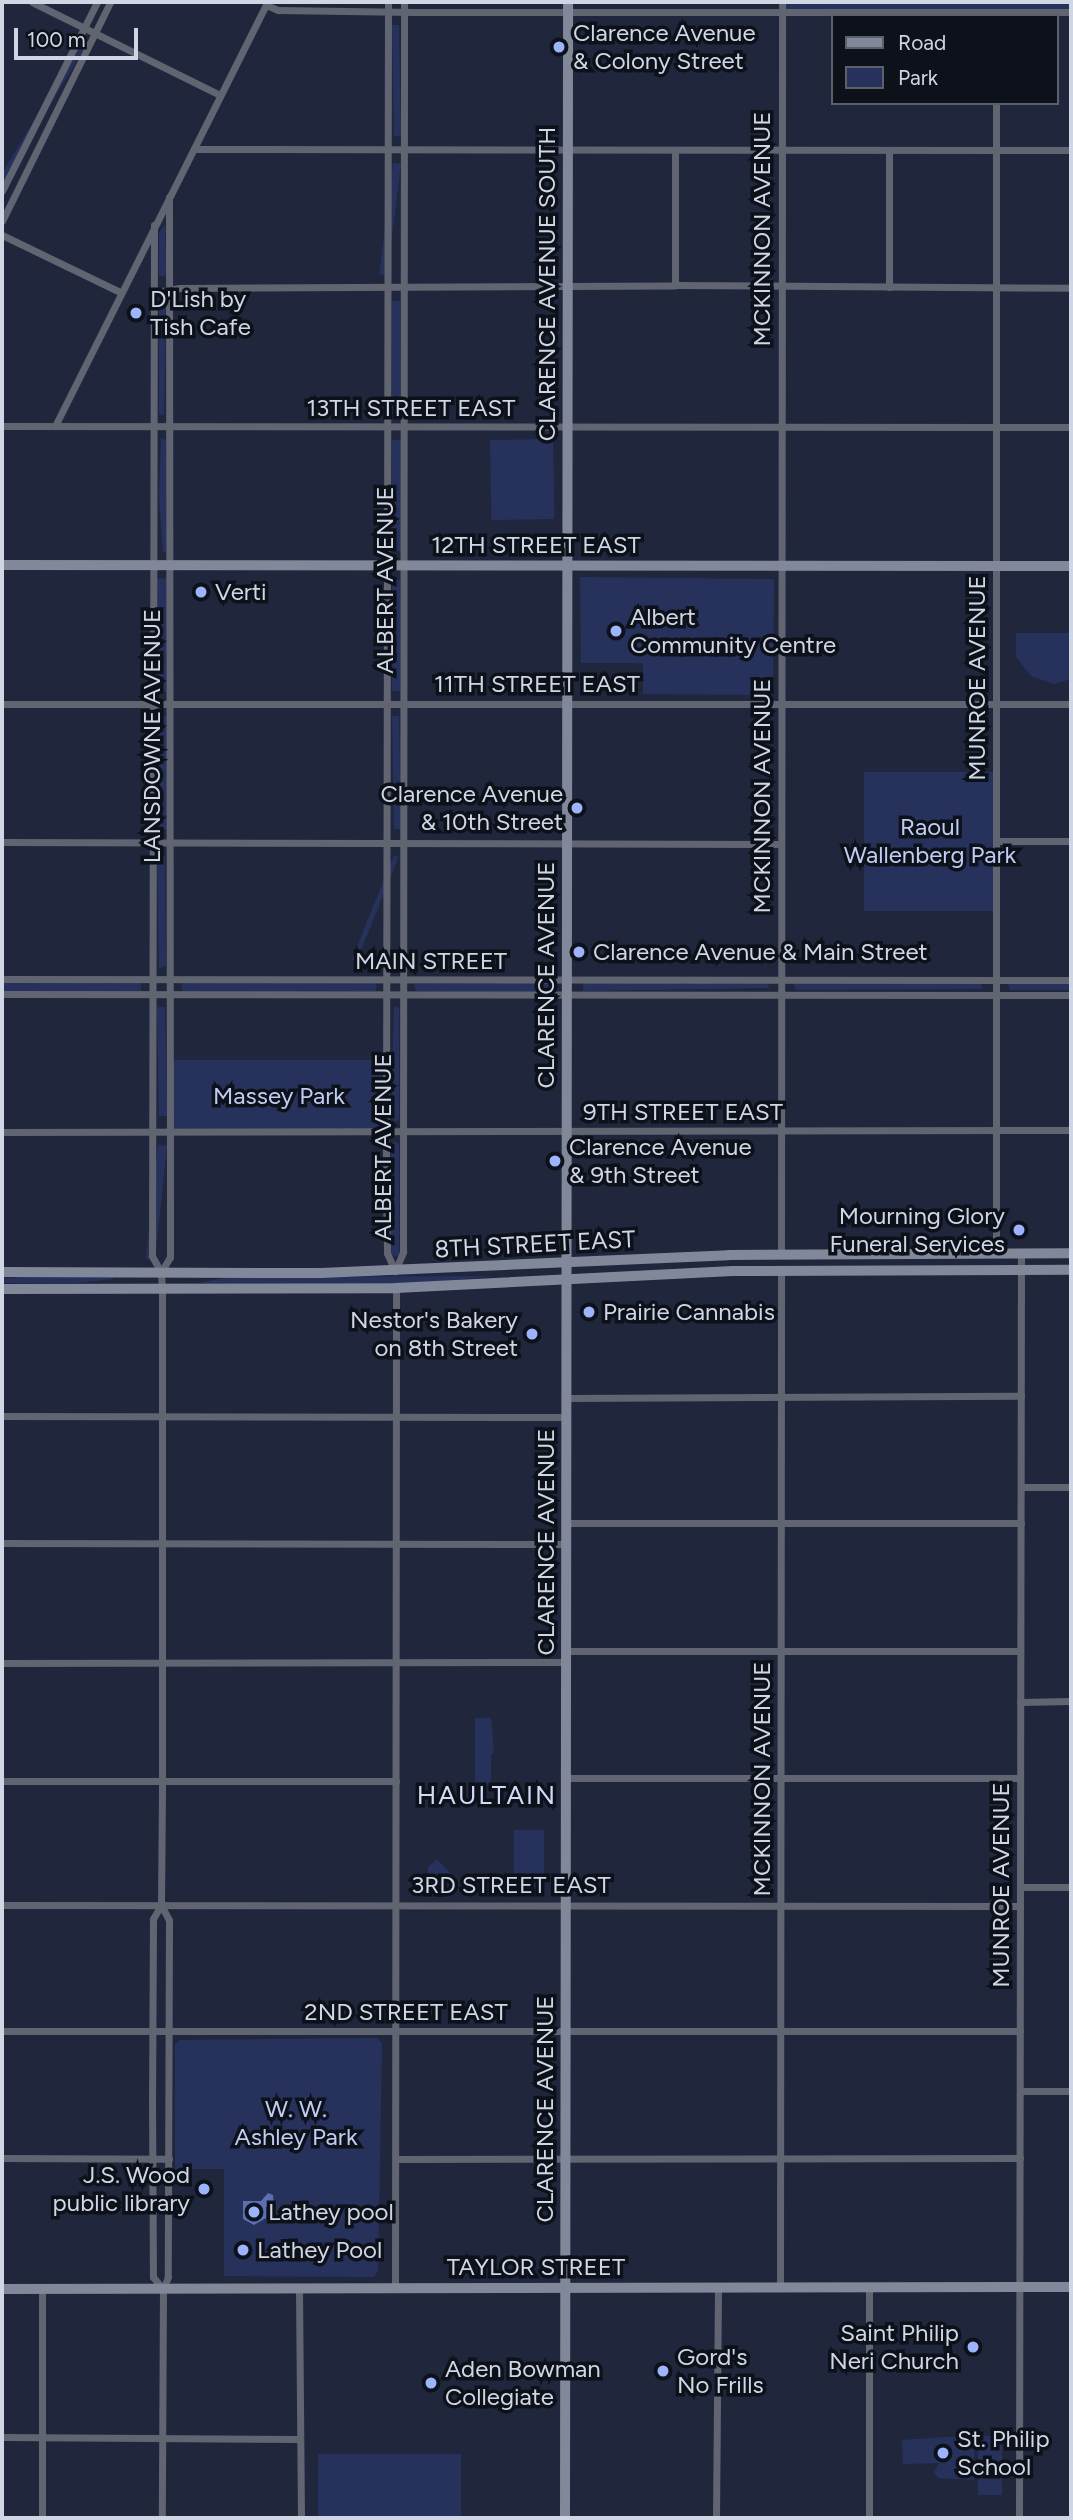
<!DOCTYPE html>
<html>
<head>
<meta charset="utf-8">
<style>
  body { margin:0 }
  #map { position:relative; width:1073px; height:2520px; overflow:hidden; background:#20273d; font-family:Figtree,sans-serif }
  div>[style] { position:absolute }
  .green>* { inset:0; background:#27325c; transform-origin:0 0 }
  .water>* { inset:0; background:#5b6fb1 }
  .street>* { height:7px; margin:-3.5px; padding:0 3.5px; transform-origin:3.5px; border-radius:3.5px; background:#616571 }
  .secondary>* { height:10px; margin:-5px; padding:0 5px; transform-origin:5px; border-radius:5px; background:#81889a }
  .dots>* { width:19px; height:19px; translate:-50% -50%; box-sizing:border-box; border:4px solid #0d111a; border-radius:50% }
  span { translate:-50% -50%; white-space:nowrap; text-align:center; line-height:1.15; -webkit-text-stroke:7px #0d111a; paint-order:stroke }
  .poi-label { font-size:24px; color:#d1d6e5 }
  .left { translate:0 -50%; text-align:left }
  .right { translate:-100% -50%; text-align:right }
  .street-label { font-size:24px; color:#d1d6e5 }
  .park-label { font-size:24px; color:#c0cdf3 }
  .neighbourhood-label { font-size:26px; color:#d1dbf8; letter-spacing:2px }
  .frame { position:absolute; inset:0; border:4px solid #d1d6e5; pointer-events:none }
  .legend { position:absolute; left:831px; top:14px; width:228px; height:91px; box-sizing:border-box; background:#0d111a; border:2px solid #5b606b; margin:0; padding:9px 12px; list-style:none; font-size:21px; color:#d1d6e5 }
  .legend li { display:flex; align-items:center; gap:14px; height:35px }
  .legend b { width:35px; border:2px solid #5b606b }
  .scale { position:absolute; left:14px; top:28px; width:124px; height:32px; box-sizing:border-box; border:4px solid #d1d6e5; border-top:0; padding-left:9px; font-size:21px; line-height:24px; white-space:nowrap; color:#d1d6e5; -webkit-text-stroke:5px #0d111a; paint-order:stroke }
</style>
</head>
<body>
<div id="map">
  <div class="green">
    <div style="left:782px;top:2px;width:289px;height:9px"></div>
    <div style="left:399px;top:25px;width:111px;height:7px;rotate:89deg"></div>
    <div style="left:81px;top:42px;width:6px;height:177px;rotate:31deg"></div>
    <div style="left:393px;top:163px;width:8px;height:112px;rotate:7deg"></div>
    <div style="clip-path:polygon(165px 224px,166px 273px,164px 277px,159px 275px,159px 233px)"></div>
    <div style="clip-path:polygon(162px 300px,166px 304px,164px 415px,159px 414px,159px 303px)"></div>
    <div style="left:400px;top:301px;width:113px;height:8px;rotate:90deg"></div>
    <div style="clip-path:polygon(161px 438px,166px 440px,166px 552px,163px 552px,159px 497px)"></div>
    <div style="left:553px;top:439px;width:80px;height:63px;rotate:89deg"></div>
    <div style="left:392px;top:440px;width:9px;height:111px"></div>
    <div style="clip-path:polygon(580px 577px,774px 579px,773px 695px,643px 694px,643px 663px,581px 663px)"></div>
    <div style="clip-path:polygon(167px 578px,166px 692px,158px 692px,157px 579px)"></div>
    <div style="left:392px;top:580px;width:8px;height:111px"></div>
    <div style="clip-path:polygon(1016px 633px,1071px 633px,1071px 679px,1054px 684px,1031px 676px,1016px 657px)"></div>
    <div style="left:158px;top:716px;width:9px;height:113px"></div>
    <div style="left:399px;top:716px;width:113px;height:7px;rotate:89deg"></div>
    <div style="left:996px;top:772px;width:139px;height:132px;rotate:90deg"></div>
    <div style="clip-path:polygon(165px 855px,166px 966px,159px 968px,157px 856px)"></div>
    <div style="left:394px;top:855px;width:5px;height:113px;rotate:22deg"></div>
    <div style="clip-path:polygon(583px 982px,768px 983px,769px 988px,583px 991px)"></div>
    <div style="clip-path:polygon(798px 982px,981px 983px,982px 989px,796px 990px,794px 983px)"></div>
    <div style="left:2px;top:983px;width:139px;height:8px"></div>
    <div style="left:376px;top:983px;width:8px;height:194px;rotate:90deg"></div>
    <div style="clip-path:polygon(553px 983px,553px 993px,416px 991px,414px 984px)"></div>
    <div style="clip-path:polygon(1071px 983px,1071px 990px,1010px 990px,1008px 984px)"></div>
    <div style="clip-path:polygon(394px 1006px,399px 1008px,399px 1119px,396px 1122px,391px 1118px)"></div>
    <div style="left:165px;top:1007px;width:109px;height:8px;rotate:89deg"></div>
    <div style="left:171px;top:1060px;width:217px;height:72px"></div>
    <div style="clip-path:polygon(394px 1141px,399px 1144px,399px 1255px,396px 1257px,391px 1254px,391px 1144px)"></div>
    <div style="left:158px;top:1145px;width:9px;height:114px;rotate:6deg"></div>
    <div style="clip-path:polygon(494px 1276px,425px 1283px,200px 1283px,226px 1277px)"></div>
    <div style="clip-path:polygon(22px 1277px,113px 1277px,113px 1279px,77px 1283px,2px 1283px,2px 1279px)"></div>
    <div style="clip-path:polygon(475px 1718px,491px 1718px,494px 1752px,491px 1755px,491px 1785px,475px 1785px)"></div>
    <div style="left:514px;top:1830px;width:30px;height:59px"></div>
    <div style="clip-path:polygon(437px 1859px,452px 1875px,452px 1882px,428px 1880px,428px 1867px)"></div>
    <div style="clip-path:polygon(377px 2038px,382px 2043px,378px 2271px,373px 2277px,224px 2276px,224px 2169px,175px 2169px,175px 2045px,179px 2040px)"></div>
    <div style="clip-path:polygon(962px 2436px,966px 2444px,974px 2447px,974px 2480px,938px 2478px,934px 2472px,939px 2463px,903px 2464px,902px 2440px)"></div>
    <div style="left:978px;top:2436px;width:24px;height:59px"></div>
    <div style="left:318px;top:2454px;width:143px;height:64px"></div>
  </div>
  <div class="water">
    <div style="clip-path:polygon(268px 2193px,273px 2195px,274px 2206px,266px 2207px,266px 2218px,254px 2225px,243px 2219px,243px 2201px,261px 2201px)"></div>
  </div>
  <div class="street">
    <div style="left:32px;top:2px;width:210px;rotate:26.3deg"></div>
    <div style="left:388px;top:2px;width:1191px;rotate:90.1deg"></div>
    <div style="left:386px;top:1193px;width:60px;rotate:89deg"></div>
    <div style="left:387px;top:1253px;width:20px;rotate:66deg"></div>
    <div style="left:266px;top:5px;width:13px;rotate:23deg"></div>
    <div style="left:278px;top:10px;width:136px;rotate:0.8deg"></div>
    <div style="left:414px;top:12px;width:657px"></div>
    <div style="left:194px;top:149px;width:877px;rotate:0.07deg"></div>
    <div style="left:889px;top:150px;width:137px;rotate:90deg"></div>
    <div style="left:2px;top:191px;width:212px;rotate:-63.3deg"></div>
    <div style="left:2px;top:221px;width:244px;rotate:-63.7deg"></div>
    <div style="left:154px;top:225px;width:1031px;rotate:90.11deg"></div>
    <div style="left:152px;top:1256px;width:18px;rotate:61deg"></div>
    <div style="left:161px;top:1272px;width:17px;rotate:87deg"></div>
    <div style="left:162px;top:1289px;width:502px;rotate:90deg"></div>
    <div style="left:162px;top:1791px;width:114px;rotate:90.5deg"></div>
    <div style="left:161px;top:1905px;width:16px;rotate:120deg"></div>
    <div style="left:153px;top:1919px;width:175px;rotate:90.3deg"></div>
    <div style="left:152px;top:2094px;width:183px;rotate:89.7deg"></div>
    <div style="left:153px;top:2277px;width:16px;rotate:50deg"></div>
    <div style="left:2px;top:235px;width:131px;rotate:25.8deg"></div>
    <div style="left:675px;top:285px;width:135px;rotate:-90deg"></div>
    <div style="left:155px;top:292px;width:24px;rotate:-9deg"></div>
    <div style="left:179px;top:288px;width:496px;rotate:-0.3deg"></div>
    <div style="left:675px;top:285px;width:396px;rotate:0.4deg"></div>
    <div style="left:2px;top:426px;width:1069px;rotate:0.05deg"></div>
    <div style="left:55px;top:426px;width:474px;rotate:-63.4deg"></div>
    <div style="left:2px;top:704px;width:1069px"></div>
    <div style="left:996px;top:841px;width:75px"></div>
    <div style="left:2px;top:842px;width:779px;rotate:0.15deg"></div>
    <div style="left:2px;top:979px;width:1069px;rotate:0.05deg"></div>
    <div style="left:2px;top:994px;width:1069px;rotate:0.05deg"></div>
    <div style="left:2px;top:1132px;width:1069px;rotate:-0.11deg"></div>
    <div style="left:996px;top:1253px;width:1150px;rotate:-90deg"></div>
    <div style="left:781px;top:1254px;width:1252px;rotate:-89.95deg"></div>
    <div style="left:395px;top:1271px;width:21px;rotate:-67deg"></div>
    <div style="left:403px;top:1252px;width:52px;rotate:-90deg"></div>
    <div style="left:403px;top:1200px;width:1198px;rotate:-89.95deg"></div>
    <div style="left:161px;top:1272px;width:17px;rotate:-59deg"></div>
    <div style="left:170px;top:1257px;width:61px;rotate:-90deg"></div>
    <div style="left:170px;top:1196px;width:999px;rotate:-90.06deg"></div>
    <div style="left:567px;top:1398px;width:454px;rotate:-0.3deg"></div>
    <div style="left:2px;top:1416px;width:565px;rotate:0.1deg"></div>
    <div style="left:1021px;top:1487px;width:50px"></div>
    <div style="left:567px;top:1523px;width:454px"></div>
    <div style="left:2px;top:1543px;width:564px;rotate:0.1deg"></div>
    <div style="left:566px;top:1651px;width:454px"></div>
    <div style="left:2px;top:1663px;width:564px;rotate:-0.1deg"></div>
    <div style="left:1020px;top:1702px;width:51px;rotate:-1.1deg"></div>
    <div style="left:566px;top:1778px;width:454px"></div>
    <div style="left:2px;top:1781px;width:394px"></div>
    <div style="left:1020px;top:1887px;width:51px"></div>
    <div style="left:2px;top:1905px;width:1018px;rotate:0.06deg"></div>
    <div style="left:161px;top:1905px;width:17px;rotate:62deg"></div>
    <div style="left:169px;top:1920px;width:357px;rotate:90.2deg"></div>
    <div style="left:168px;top:2277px;width:13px;rotate:113deg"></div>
    <div style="left:163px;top:2289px;width:229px;rotate:90.3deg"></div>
    <div style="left:2px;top:2031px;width:1018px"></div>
    <div style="left:1020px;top:2091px;width:51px"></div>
    <div style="left:2px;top:2158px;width:167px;rotate:0.3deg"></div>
    <div style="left:396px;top:2159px;width:624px;rotate:-0.09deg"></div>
    <div style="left:780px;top:2288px;width:1018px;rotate:-89.94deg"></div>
    <div style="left:299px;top:2289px;width:229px;rotate:89.5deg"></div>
    <div style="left:395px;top:2289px;width:1001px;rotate:-89.94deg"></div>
    <div style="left:2px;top:2437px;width:298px;rotate:0.4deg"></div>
    <div style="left:42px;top:2518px;width:229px;rotate:-90deg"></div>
    <div style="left:716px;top:2518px;width:230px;rotate:-89.5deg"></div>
    <div style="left:869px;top:2518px;width:230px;rotate:-90deg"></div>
    <div style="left:1019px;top:2518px;width:1265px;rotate:-89.91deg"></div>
  </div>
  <div class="secondary">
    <div style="left:2px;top:565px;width:1069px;rotate:0.05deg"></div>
    <div style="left:2px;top:1272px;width:319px;rotate:0.2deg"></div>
    <div style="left:321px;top:1273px;width:408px;rotate:-2.5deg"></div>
    <div style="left:729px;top:1255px;width:342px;rotate:-0.3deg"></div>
    <div style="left:2px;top:1289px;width:394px;rotate:-0.1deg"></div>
    <div style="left:396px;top:1288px;width:337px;rotate:-2.9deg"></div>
    <div style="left:733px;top:1271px;width:338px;rotate:-0.2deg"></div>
    <div style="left:2px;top:2289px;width:1069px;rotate:-0.11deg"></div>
    <div style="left:565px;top:2518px;width:2516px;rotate:-89.93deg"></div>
  </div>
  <div class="dots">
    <div style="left:559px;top:47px;background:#9db4fd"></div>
    <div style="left:136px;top:313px;background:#9db4fd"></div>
    <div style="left:201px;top:592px;background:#9db4fd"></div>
    <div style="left:616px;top:631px;background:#9db4fd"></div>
    <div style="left:577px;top:808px;background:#9db4fd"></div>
    <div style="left:579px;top:952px;background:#9db4fd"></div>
    <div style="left:555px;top:1161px;background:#9db4fd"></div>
    <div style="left:1019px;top:1230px;background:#9db4fd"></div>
    <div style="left:589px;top:1312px;background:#9db4fd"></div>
    <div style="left:532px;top:1334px;background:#9db4fd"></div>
    <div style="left:204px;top:2189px;background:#9db4fd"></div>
    <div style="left:254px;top:2212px;background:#9db4fd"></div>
    <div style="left:243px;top:2250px;background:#9db4fd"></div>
    <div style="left:973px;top:2347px;background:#9db4fd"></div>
    <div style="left:663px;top:2371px;background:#9db4fd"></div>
    <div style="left:431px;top:2383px;background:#9db4fd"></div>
    <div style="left:943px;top:2453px;background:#9db4fd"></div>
  </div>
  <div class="poi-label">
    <span class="left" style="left:573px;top:47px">Clarence Avenue<br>&amp; Colony Street</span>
    <span class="left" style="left:150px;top:313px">D'Lish by<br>Tish Cafe</span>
    <span class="left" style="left:215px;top:592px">Verti</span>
    <span class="left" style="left:630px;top:631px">Albert<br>Community Centre</span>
    <span class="right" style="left:563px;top:808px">Clarence Avenue<br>&amp; 10th Street</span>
    <span class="left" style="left:593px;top:952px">Clarence Avenue &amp; Main Street</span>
    <span class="left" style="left:569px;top:1161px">Clarence Avenue<br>&amp; 9th Street</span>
    <span class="right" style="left:1005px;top:1230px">Mourning Glory<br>Funeral Services</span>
    <span class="left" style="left:603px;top:1312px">Prairie Cannabis</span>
    <span class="right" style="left:518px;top:1334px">Nestor's Bakery<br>on 8th Street</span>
    <span class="right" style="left:190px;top:2189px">J.S. Wood<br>public library</span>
    <span class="left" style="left:268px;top:2212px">Lathey pool</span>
    <span class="left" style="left:257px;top:2250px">Lathey Pool</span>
    <span class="right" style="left:959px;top:2347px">Saint Philip<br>Neri Church</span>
    <span class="left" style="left:677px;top:2371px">Gord's<br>No Frills</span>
    <span class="left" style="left:445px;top:2383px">Aden Bowman<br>Collegiate</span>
    <span class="left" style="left:957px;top:2453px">St. Philip<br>School</span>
  </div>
  <div class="street-label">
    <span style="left:762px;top:229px;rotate:-90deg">MCKINNON AVENUE</span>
    <span style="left:547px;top:284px;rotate:-90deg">CLARENCE AVENUE SOUTH</span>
    <span style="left:411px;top:408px">13TH STREET EAST</span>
    <span style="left:536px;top:545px">12TH STREET EAST</span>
    <span style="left:385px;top:580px;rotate:-90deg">ALBERT AVENUE</span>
    <span style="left:977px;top:678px;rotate:-90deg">MUNROE AVENUE</span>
    <span style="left:537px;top:684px">11TH STREET EAST</span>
    <span style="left:152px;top:736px;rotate:-90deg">LANSDOWNE AVENUE</span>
    <span style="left:762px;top:796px;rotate:-90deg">MCKINNON AVENUE</span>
    <span style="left:431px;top:961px">MAIN STREET</span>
    <span style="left:546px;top:975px;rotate:-90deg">CLARENCE AVENUE</span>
    <span style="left:683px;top:1112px">9TH STREET EAST</span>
    <span style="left:383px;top:1147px;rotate:-90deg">ALBERT AVENUE</span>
    <span style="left:535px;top:1244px;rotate:-3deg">8TH STREET EAST</span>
    <span style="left:546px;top:1542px;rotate:-90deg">CLARENCE AVENUE</span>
    <span style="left:762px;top:1779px;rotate:-90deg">MCKINNON AVENUE</span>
    <span style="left:511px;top:1885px">3RD STREET EAST</span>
    <span style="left:1001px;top:1885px;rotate:-90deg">MUNROE AVENUE</span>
    <span style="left:406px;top:2012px">2ND STREET EAST</span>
    <span style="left:545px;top:2109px;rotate:-90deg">CLARENCE AVENUE</span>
    <span style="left:536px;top:2267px">TAYLOR STREET</span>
  </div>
  <div class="park-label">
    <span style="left:930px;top:841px">Raoul<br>Wallenberg Park</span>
    <span style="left:279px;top:1096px">Massey Park</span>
    <span style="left:296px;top:2123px">W. W.<br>Ashley Park</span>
  </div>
  <div class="neighbourhood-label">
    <span style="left:487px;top:1796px">HAULTAIN</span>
  </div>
  <div class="frame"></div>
  <ul class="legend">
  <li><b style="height:9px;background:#81889a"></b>Road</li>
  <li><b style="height:19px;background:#27325c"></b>Park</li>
  </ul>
  <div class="scale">100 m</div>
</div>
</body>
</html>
